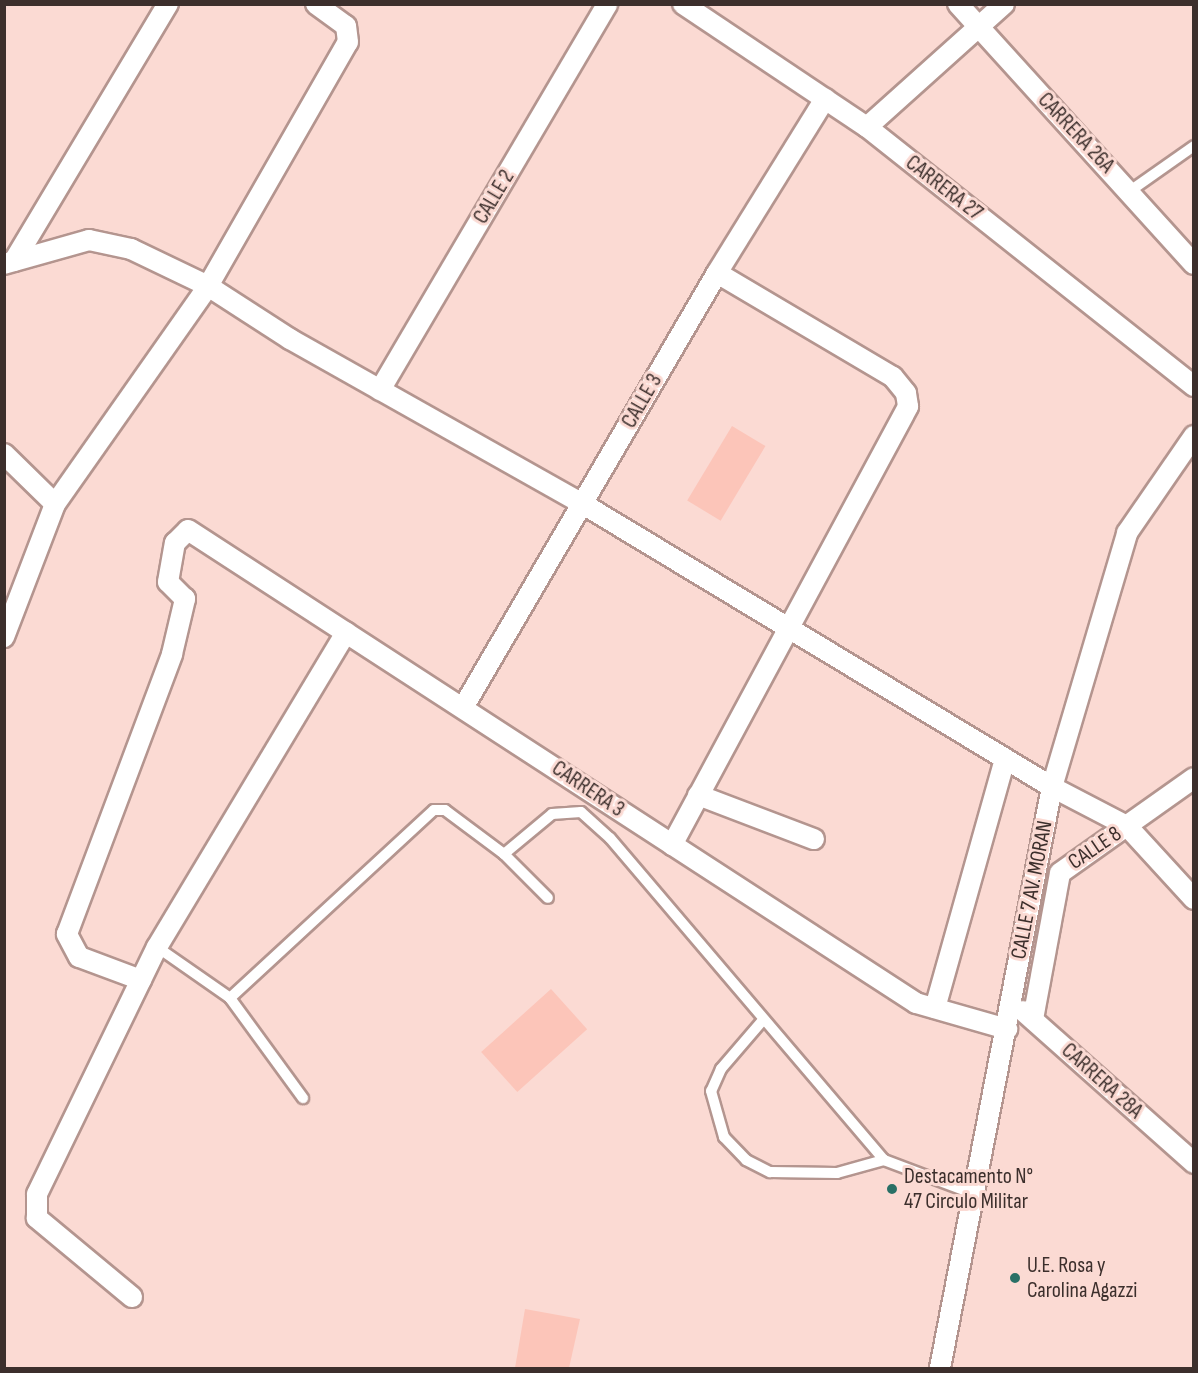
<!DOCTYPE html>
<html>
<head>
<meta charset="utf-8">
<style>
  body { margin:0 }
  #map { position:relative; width:1198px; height:1373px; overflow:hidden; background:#fbdad3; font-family:"Sofia Sans Condensed",sans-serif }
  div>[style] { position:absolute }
  .green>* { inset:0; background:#fcc5b9; transform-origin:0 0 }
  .roads { filter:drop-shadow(2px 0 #b4958f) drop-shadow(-2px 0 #b4958f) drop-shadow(0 2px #b4958f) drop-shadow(0 -2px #b4958f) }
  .lane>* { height:10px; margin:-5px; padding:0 5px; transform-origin:5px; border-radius:5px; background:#fff }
  .street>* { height:20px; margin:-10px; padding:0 10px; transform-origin:10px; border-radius:10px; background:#fff }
  .dots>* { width:16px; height:16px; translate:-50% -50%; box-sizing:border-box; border:3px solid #fbdad3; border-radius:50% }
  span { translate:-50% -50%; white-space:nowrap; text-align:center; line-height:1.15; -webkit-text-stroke:6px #fbdad3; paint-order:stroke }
  .street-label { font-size:22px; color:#3c2f2c }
  .poi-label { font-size:22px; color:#3c2f2c }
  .left { translate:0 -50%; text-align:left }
  .frame { position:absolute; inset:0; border:6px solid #3c2f2c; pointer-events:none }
</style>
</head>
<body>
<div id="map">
  <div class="green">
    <div style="left:732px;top:426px;width:39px;height:87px;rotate:31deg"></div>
    <div style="left:551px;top:989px;width:54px;height:94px;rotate:48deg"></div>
    <div style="clip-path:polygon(525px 1309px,580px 1319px,569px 1368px,515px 1368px)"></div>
  </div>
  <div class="roads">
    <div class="lane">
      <div style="left:1130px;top:191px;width:78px;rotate:-35.1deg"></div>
      <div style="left:504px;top:854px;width:62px;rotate:-39.8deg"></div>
      <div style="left:552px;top:814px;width:29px;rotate:-4deg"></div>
      <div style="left:581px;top:812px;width:39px;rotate:42deg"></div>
      <div style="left:610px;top:838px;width:423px;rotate:49.6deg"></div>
      <div style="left:884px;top:1160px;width:94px;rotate:20.6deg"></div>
      <div style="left:157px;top:947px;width:89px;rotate:34.9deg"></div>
      <div style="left:230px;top:998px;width:124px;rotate:53.9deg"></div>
      <div style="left:230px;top:998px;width:277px;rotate:-42.7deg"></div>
      <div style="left:434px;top:810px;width:11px"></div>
      <div style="left:445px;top:810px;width:74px;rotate:36.7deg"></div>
      <div style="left:504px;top:854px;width:62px;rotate:45deg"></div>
      <div style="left:763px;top:1020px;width:65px;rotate:130.6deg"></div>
      <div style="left:721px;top:1069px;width:24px;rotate:114deg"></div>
      <div style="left:711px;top:1091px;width:48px;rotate:74.2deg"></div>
      <div style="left:724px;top:1137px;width:32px;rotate:46deg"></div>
      <div style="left:746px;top:1160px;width:27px;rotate:27deg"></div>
      <div style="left:770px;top:1172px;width:67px;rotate:0.9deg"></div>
      <div style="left:837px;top:1173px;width:49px;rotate:-15.5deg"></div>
    </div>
    <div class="street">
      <div style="left:683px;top:4px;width:221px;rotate:33.8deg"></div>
      <div style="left:867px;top:127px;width:417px;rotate:38.4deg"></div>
      <div style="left:958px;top:4px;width:351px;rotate:47.8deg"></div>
      <div style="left:867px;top:127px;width:184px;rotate:-41.9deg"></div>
      <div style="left:14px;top:261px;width:300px;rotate:-59.1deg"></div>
      <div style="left:4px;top:264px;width:88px;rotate:-15.8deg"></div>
      <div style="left:89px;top:240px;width:43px;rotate:12.1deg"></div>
      <div style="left:131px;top:249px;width:85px;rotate:25.7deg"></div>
      <div style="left:208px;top:286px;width:98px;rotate:32.9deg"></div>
      <div style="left:290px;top:339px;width:336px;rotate:29.4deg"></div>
      <div style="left:583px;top:504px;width:548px;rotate:31.11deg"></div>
      <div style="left:1052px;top:787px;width:85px;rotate:27.5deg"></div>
      <div style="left:1127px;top:826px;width:99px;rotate:47.5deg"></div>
      <div style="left:380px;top:390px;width:448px;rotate:-59.5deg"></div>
      <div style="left:4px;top:454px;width:71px;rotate:44.4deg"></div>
      <div style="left:4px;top:637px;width:142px;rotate:-69deg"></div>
      <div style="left:55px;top:504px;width:266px;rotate:-54.9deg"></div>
      <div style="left:208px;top:286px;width:281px;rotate:-60.2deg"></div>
      <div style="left:348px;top:42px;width:16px;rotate:-97deg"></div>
      <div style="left:346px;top:26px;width:37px;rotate:-144deg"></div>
      <div style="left:464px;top:706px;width:501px;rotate:-59.7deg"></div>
      <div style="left:717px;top:273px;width:205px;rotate:-58.2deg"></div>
      <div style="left:698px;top:795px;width:124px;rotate:20.8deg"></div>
      <div style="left:672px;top:845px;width:498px;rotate:-61.7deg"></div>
      <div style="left:908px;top:406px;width:13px;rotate:-99deg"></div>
      <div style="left:906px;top:393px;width:21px;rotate:-129deg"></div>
      <div style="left:893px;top:377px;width:204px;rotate:-149.4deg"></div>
      <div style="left:141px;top:980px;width:66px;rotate:-159.6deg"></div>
      <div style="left:79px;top:957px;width:26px;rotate:-118deg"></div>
      <div style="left:67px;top:934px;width:299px;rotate:-69.4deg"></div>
      <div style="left:172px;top:654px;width:57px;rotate:-76.7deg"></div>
      <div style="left:185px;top:599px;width:24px;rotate:-135deg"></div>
      <div style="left:168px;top:582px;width:40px;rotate:-80deg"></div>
      <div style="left:175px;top:543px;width:18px;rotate:-45deg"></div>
      <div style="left:188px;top:530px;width:868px;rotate:33.01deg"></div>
      <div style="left:916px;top:1003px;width:95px;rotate:15.9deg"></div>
      <div style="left:935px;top:1008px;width:259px;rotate:-74.3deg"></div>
      <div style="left:1023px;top:1011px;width:229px;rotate:41.6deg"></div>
      <div style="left:1033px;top:1019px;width:148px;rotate:-79.5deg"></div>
      <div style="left:1060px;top:873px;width:164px;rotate:-35.3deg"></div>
      <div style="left:132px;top:1297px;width:124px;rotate:-140.3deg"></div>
      <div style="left:37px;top:1218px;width:24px;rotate:-90deg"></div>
      <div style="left:37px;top:1194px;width:275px;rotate:-64.1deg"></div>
      <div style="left:157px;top:947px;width:367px;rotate:-59deg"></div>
      <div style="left:940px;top:1368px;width:592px;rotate:-79.09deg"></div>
      <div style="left:1052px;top:787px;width:265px;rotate:-73.5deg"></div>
      <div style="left:1127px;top:533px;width:118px;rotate:-55.4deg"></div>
    </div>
  </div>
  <div class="dots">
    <div style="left:892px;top:1189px;background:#297066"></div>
    <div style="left:1015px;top:1278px;background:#297066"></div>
  </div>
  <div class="street-label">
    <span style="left:1076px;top:133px;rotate:47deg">CARRERA 26A</span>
    <span style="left:944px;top:188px;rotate:38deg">CARRERA 27</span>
    <span style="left:494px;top:197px;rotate:-59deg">CALLE 2</span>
    <span style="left:642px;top:401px;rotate:-60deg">CALLE 3</span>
    <span style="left:588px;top:789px;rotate:34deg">CARRERA 3</span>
    <span style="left:1095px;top:848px;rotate:-34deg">CALLE 8</span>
    <span style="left:1032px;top:890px;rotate:-79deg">CALLE 7 AV. MORAN</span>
    <span style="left:1102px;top:1081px;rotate:42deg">CARRERA 28A</span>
  </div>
  <div class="poi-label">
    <span class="left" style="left:904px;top:1189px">Destacamento N°<br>47 Circulo Militar</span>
    <span class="left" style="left:1027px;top:1278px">U.E. Rosa y<br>Carolina Agazzi</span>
  </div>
  <div class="frame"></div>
</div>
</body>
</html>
